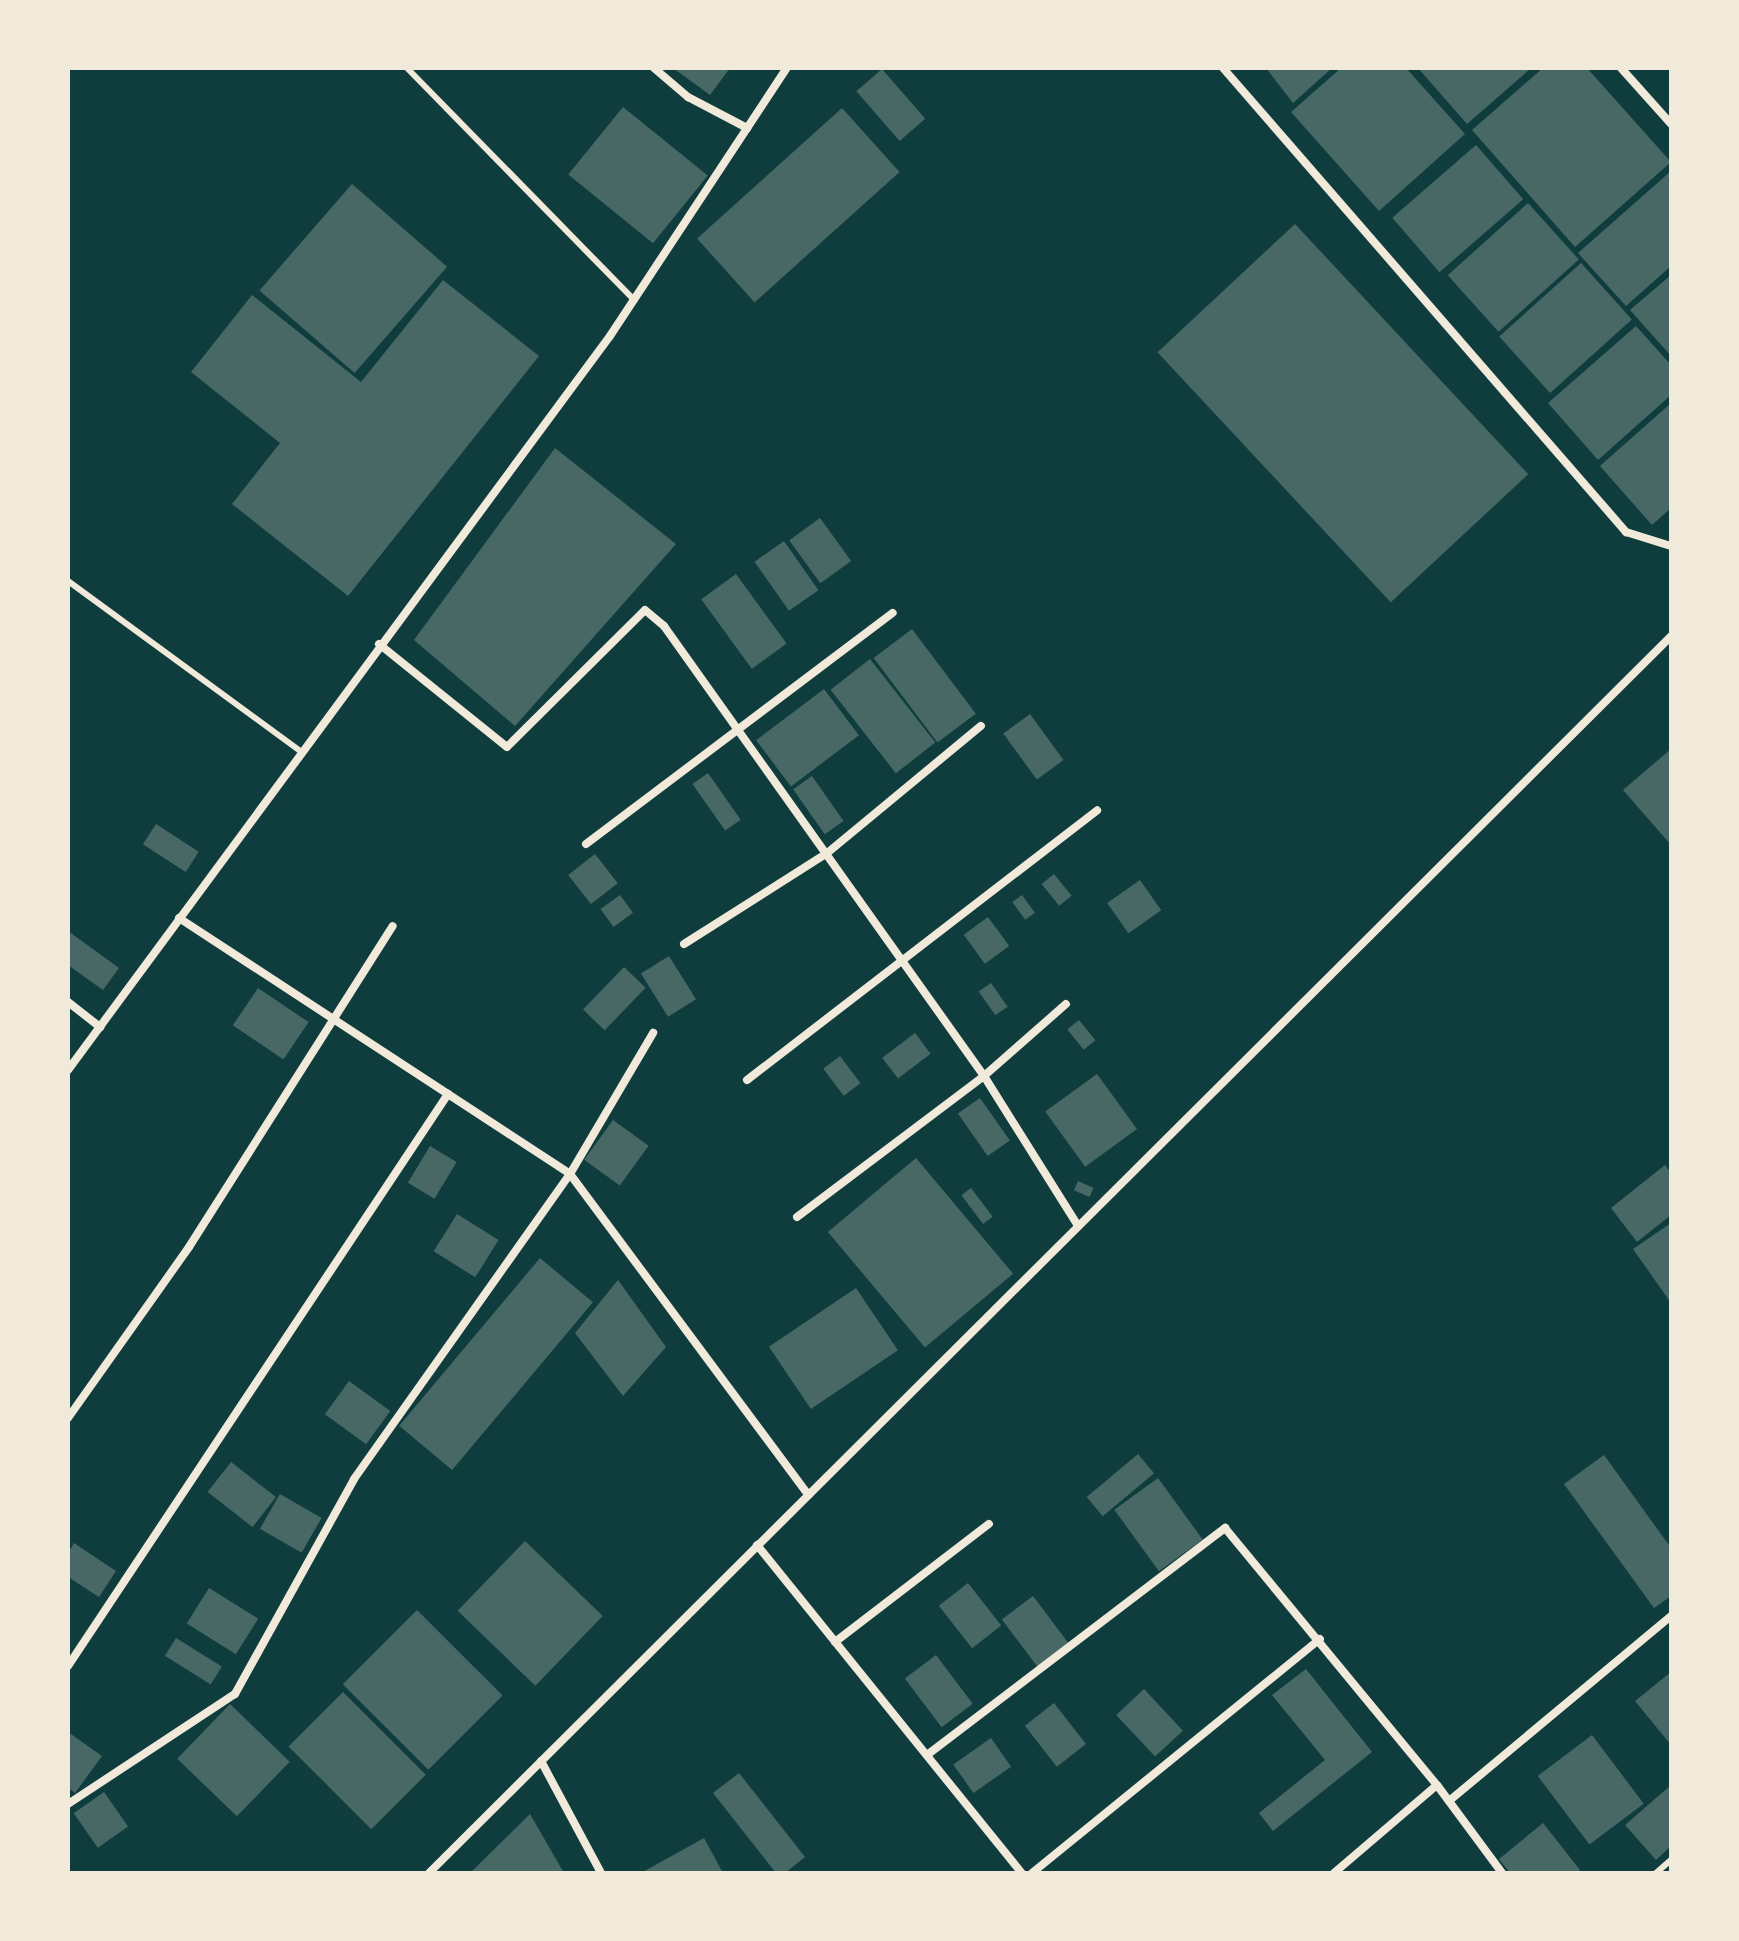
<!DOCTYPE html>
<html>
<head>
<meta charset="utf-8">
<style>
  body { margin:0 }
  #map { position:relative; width:1739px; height:1941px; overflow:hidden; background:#0f3d3e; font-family:"Zilla Slab",serif }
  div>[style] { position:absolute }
  .building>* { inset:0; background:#486865; transform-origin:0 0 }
  .service>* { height:6px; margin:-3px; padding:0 3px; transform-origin:3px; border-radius:3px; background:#f1e9da }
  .minor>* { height:8px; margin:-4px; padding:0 4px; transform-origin:4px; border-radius:4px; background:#f1e9da }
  span { translate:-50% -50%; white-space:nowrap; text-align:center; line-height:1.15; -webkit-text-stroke:8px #f1e9da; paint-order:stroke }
  .frame { position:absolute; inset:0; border:70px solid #f1e9da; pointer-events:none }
</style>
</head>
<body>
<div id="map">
  <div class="building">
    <div style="clip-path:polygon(673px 68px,730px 68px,710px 95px)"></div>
    <div style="clip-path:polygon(1266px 68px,1332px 68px,1293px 103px)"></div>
    <div style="clip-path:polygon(1341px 68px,1406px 68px,1465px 134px,1379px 211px,1291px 112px)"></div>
    <div style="clip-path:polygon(1418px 68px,1531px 68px,1467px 124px)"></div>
    <div style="clip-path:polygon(1543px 68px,1587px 68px,1671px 162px,1575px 247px,1472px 130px)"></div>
    <div style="left:882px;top:69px;width:66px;height:34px;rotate:49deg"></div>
    <div style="left:623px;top:107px;width:109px;height:87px;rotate:39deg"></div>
    <div style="left:842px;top:108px;width:86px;height:195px;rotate:48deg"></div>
    <div style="left:1476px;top:145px;width:72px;height:111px;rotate:49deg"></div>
    <div style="clip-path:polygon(1671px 171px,1671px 266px,1626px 306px,1578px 253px)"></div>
    <div style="left:352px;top:184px;width:126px;height:141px;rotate:41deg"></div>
    <div style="left:1528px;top:203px;width:76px;height:108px;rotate:48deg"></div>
    <div style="left:1295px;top:224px;width:342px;height:188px;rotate:47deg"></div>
    <div style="left:1581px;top:263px;width:76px;height:110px;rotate:48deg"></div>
    <div style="clip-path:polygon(1671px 275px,1671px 356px,1630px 310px)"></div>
    <div style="clip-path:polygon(443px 280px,539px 356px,348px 596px,232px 504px,280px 443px,191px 372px,252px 295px,361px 382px)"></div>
    <div style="clip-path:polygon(1636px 326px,1671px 365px,1671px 395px,1598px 460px,1548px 403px)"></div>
    <div style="clip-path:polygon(1671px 403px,1671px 508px,1652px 525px,1600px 466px)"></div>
    <div style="clip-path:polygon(555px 448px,676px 544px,515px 726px,414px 640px)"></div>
    <div style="left:820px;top:518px;width:53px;height:38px;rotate:54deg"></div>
    <div style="left:784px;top:541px;width:60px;height:36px;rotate:55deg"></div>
    <div style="left:736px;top:574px;width:86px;height:43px;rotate:54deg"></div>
    <div style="left:912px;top:629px;width:106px;height:48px;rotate:53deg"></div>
    <div style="left:870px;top:659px;width:106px;height:50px;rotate:52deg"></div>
    <div style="left:824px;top:689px;width:58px;height:85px;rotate:53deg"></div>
    <div style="left:1030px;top:714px;width:57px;height:33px;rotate:54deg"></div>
    <div style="clip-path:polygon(1671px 749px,1671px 845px,1623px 790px)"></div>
    <div style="left:708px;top:773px;width:57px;height:19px;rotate:55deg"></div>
    <div style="left:812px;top:776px;width:55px;height:23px;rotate:55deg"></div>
    <div style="left:156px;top:824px;width:51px;height:24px;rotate:33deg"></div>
    <div style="left:595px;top:854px;width:37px;height:34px;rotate:52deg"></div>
    <div style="left:1054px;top:874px;width:28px;height:16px;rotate:51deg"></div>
    <div style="left:1140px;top:880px;width:37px;height:40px;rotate:55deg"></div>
    <div style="left:620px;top:895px;width:22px;height:24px;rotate:54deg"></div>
    <div style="left:1022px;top:895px;width:22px;height:12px;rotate:54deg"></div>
    <div style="left:988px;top:917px;width:36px;height:30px;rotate:54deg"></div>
    <div style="clip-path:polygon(68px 931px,119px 968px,103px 990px,68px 965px)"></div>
    <div style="left:669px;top:956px;width:51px;height:33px;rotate:58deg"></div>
    <div style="left:624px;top:967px;width:30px;height:59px;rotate:44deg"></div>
    <div style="left:991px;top:983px;width:29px;height:15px;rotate:55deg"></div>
    <div style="left:258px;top:988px;width:61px;height:45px;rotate:34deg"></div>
    <div style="left:1079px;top:1020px;width:26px;height:15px;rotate:51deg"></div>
    <div style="left:915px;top:1033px;width:26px;height:41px;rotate:53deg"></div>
    <div style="left:840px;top:1056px;width:34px;height:21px;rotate:53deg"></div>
    <div style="left:1097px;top:1074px;width:68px;height:64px;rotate:54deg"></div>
    <div style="left:980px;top:1098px;width:52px;height:27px;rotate:55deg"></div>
    <div style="left:613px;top:1120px;width:44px;height:49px;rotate:36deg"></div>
    <div style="left:430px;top:1146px;width:31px;height:43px;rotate:31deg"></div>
    <div style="left:916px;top:1158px;width:151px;height:115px;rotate:50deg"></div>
    <div style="clip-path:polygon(1665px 1165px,1671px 1173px,1671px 1215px,1637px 1242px,1611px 1208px)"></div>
    <div style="left:1078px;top:1181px;width:17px;height:10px;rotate:24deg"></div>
    <div style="left:971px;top:1188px;width:36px;height:12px;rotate:53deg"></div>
    <div style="left:457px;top:1214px;width:49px;height:44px;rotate:32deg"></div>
    <div style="clip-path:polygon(1671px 1223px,1671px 1303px,1633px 1249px)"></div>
    <div style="left:540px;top:1258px;width:69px;height:219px;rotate:40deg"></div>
    <div style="clip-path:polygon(618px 1280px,666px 1347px,623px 1396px,575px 1333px)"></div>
    <div style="left:856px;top:1288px;width:75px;height:105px;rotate:56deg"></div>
    <div style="left:349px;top:1381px;width:51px;height:41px;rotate:36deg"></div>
    <div style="left:1138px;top:1454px;width:25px;height:67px;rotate:50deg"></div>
    <div style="clip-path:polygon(1604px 1455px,1671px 1548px,1671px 1596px,1654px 1608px,1564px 1484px)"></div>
    <div style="left:231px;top:1462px;width:57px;height:38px;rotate:38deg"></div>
    <div style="left:1158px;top:1478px;width:76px;height:54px;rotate:54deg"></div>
    <div style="left:280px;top:1494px;width:48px;height:40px;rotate:30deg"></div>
    <div style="left:525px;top:1541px;width:108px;height:97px;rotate:44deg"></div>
    <div style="clip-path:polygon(74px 1543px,116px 1571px,99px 1597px,68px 1577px,68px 1553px)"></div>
    <div style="left:968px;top:1583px;width:54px;height:37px;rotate:52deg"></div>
    <div style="left:209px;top:1588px;width:58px;height:42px;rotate:32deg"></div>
    <div style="left:1033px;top:1596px;width:61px;height:39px;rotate:53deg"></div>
    <div style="left:417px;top:1610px;width:121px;height:105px;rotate:45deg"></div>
    <div style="left:176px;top:1638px;width:54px;height:21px;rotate:32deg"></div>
    <div style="left:936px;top:1655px;width:61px;height:39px;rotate:53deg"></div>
    <div style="clip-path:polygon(1306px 1669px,1372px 1752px,1273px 1831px,1259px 1813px,1325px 1760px,1272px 1695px)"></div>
    <div style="clip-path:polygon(1671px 1672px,1671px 1745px,1635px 1701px)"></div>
    <div style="left:1144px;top:1689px;width:57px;height:38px;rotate:47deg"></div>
    <div style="left:343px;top:1692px;width:117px;height:77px;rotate:45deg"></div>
    <div style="left:1054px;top:1703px;width:52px;height:37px;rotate:52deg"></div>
    <div style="left:230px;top:1704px;width:83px;height:76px;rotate:44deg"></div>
    <div style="clip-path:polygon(68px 1732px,102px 1756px,75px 1793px,68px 1788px)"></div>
    <div style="left:1592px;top:1735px;width:86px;height:68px;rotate:53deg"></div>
    <div style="left:991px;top:1738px;width:35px;height:46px;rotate:55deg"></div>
    <div style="clip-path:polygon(739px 1773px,805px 1857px,785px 1873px,776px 1873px,713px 1793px)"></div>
    <div style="clip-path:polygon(1671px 1785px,1671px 1846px,1656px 1860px,1625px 1825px)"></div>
    <div style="left:104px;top:1792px;width:42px;height:37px;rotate:55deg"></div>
    <div style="clip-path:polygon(530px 1814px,564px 1873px,470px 1873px)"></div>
    <div style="clip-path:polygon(1543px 1823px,1580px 1870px,1577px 1873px,1510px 1873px,1499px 1859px)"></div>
    <div style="clip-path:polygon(704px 1838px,723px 1873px,641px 1873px)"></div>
  </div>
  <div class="service">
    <div style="left:407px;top:68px;width:325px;rotate:45.6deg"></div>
    <div style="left:68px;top:581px;width:288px;rotate:36.2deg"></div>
    <div style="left:1656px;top:1873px;width:20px;rotate:-41deg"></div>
  </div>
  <div class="minor">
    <div style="left:654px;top:68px;width:45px;rotate:40.5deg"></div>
    <div style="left:688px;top:97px;width:67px;rotate:27.7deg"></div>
    <div style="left:1223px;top:68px;width:615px;rotate:49.02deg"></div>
    <div style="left:1626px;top:532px;width:47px;rotate:17.3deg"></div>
    <div style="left:1621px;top:68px;width:75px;rotate:48.2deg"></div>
    <div style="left:379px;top:644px;width:164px;rotate:38.8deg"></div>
    <div style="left:507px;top:747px;width:194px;rotate:-44.8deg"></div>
    <div style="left:645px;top:610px;width:25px;rotate:40deg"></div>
    <div style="left:664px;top:626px;width:552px;rotate:54.58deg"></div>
    <div style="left:984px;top:1076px;width:177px;rotate:57.9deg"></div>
    <div style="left:586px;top:844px;width:384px;rotate:-37deg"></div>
    <div style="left:179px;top:918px;width:467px;rotate:33.2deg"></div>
    <div style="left:570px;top:1174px;width:400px;rotate:53.4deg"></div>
    <div style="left:684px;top:944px;width:168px;rotate:-32.4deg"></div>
    <div style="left:826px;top:854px;width:201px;rotate:-39.6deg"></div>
    <div style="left:68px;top:1002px;width:41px;rotate:38deg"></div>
    <div style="left:68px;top:1070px;width:912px;rotate:-53.56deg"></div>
    <div style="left:610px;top:336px;width:321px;rotate:-56.6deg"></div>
    <div style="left:747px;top:1080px;width:442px;rotate:-37.6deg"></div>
    <div style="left:797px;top:1217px;width:234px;rotate:-37deg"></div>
    <div style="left:984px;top:1076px;width:109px;rotate:-41.3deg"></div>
    <div style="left:68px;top:1418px;width:209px;rotate:-54.7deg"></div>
    <div style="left:189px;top:1247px;width:380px;rotate:-57.6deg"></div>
    <div style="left:757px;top:1545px;width:422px;rotate:51.1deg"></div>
    <div style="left:835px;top:1642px;width:194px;rotate:-37.5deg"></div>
    <div style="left:68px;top:1666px;width:687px;rotate:-56.4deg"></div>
    <div style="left:927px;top:1755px;width:375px;rotate:-37.3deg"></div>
    <div style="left:1225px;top:1528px;width:333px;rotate:50.5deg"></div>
    <div style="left:1437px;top:1785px;width:109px;rotate:53.5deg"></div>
    <div style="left:541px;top:1761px;width:127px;rotate:61.8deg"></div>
    <div style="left:1449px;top:1801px;width:289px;rotate:-39.8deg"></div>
    <div style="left:68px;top:1804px;width:200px;rotate:-33.4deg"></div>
    <div style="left:235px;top:1694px;width:246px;rotate:-61deg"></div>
    <div style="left:354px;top:1479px;width:374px;rotate:-54.7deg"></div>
    <div style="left:570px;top:1174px;width:164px;rotate:-59.5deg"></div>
    <div style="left:429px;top:1873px;width:1753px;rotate:-44.88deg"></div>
    <div style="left:1032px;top:1873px;width:371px;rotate:-39.1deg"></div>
    <div style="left:1334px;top:1873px;width:135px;rotate:-40.5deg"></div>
  </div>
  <div class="frame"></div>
</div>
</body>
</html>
